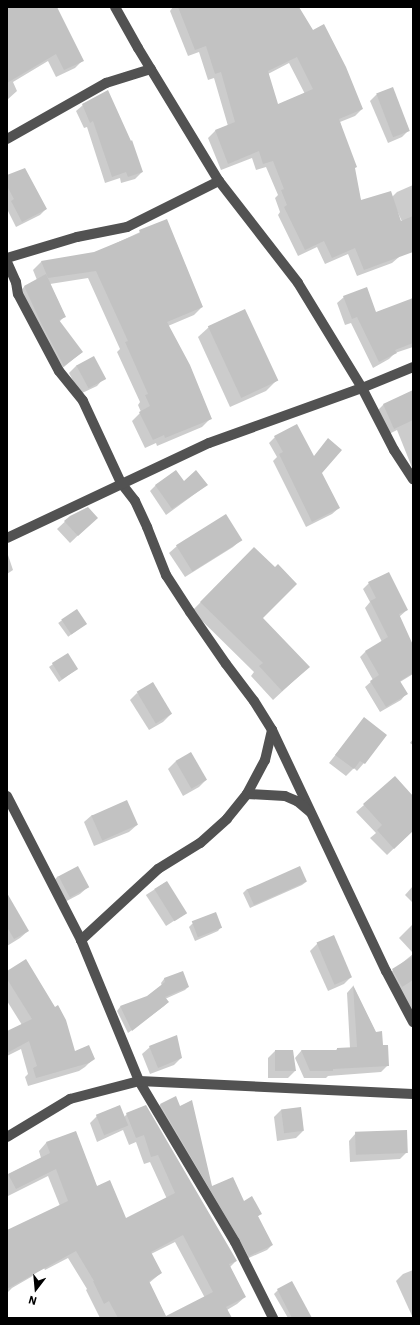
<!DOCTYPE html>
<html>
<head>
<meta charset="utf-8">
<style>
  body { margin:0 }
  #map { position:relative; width:420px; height:1325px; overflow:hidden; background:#fff; font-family:"IBM Plex Sans",sans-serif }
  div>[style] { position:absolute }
  .shadow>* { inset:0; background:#0003; transform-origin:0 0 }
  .building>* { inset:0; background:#c2c2c2; transform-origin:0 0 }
  .minor>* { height:10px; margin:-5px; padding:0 5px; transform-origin:5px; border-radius:5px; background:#525252 }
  span { translate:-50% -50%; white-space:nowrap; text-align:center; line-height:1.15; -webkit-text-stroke:3px #fff; paint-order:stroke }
  .frame { position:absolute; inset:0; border:8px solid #000; pointer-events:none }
  .north { position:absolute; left:16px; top:1269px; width:40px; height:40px; -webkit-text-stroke:3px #fff; paint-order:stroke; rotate:196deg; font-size:11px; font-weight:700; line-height:16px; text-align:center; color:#000 }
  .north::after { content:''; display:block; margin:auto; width:14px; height:18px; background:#000; clip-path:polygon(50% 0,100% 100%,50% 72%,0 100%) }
</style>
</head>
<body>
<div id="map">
  <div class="shadow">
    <div style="clip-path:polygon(7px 7px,56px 7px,83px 60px,75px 68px,56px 77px,48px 61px,13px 82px,17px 91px,7px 100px)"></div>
    <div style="clip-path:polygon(evenodd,173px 7px,297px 7px,362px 109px,355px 116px,340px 122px,354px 169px,361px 202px,399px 257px,392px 263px,357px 276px,348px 254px,325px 264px,317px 247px,298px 256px,278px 215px,280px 212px,275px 198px,278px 195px,266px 167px,256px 170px,252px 158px,221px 170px,208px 138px,215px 131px,228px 126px,214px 78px,208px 80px,199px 52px,188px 56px,170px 11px,173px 7px,289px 63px,305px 94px,277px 105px,268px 74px,289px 63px)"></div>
    <div style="clip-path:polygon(392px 88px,409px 130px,402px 137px,388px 143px,370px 101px,376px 95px)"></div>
    <div style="clip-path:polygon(83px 105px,142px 172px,135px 179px,121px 183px,120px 178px,105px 183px,87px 127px,84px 128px,76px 111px)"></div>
    <div style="clip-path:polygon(7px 176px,46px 209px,40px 215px,16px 227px,7px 209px)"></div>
    <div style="clip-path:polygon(413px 185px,413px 245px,391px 198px,397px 192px)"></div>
    <div style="clip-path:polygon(166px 220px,202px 307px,194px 315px,168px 326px,210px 419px,202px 427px,157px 446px,156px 443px,145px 448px,132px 421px,141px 412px,138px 405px,140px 402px,117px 352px,120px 349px,88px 278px,50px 284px,65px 316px,59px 322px,82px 352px,59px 371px,19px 292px,24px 287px,37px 280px,33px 270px,41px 262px,95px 253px)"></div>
    <div style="clip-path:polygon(344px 297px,375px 313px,413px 299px,413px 347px,395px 353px,389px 359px,373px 368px,351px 323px,345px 325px,337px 303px)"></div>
    <div style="clip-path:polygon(209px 327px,276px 381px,266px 391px,230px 407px,198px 337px)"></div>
    <div style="clip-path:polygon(77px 365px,104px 378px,97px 386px,80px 394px,69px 373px)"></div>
    <div style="clip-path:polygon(413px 391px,413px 470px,397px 430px,387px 435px,376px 412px,383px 405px)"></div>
    <div style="clip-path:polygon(275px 437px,321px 473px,339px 508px,332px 514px,306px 527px,273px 461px,277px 457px,269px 443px)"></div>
    <div style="clip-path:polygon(183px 482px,207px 485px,166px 515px,150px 491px,156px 485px)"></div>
    <div style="clip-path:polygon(71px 516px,89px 525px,70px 543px,57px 529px)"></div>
    <div style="clip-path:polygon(241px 540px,233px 547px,185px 577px,169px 553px,177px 546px)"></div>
    <div style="clip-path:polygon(254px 548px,262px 618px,299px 676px,273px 700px,251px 676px,254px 672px,192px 611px)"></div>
    <div style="clip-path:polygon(7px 552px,13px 570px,7px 574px)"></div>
    <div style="clip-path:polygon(369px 583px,407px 610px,399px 617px,413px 647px,413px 674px,400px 682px,406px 694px,401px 700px,380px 712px,365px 687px,373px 680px,360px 657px,365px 652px,382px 642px,365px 608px,370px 602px,363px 589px)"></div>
    <div style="left:76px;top:610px;width:17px;height:22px;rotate:54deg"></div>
    <div style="clip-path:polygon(53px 664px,77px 669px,59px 682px,49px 667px)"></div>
    <div style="clip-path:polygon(137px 693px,171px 714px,163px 722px,149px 730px,130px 700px)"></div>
    <div style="clip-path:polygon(364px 719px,364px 763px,357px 771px,354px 768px,346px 776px,329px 763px)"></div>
    <div style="clip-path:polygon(413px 739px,413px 745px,410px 743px)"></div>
    <div style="clip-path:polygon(191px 753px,206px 780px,199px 787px,183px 796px,168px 769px,175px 762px)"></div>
    <div style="clip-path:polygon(413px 804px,413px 830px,387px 855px,370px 838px,376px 833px,356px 812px,364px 805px)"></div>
    <div style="clip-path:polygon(92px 815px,137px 825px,129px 832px,94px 846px,84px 822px)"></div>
    <div style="clip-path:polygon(58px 876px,88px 887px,80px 894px,61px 904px,51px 884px)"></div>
    <div style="left:166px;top:882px;width:37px;height:24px;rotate:57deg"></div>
    <div style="clip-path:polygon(306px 882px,302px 885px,250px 908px,243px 893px,247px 889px)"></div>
    <div style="clip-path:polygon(413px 886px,413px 903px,405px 895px)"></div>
    <div style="clip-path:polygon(7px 910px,28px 931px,20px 938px,7px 946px)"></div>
    <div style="clip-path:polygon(215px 914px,221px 927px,218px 931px,195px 941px,189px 927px,192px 924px)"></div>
    <div style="clip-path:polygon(413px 924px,413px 953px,399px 938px)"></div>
    <div style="clip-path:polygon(333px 937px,351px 977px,344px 984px,328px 991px,310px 951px,317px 944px)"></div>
    <div style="clip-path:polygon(413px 954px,413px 1024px,386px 976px)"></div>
    <div style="clip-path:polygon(7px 972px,74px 1052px,93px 1059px,85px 1067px,79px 1071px,28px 1086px,25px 1077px,28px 1074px,21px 1049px,7px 1056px,7px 1032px,22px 1025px,7px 1001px)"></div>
    <div style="clip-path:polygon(182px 972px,188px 987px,185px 990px,165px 999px,168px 1002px,164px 1006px,128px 1033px,117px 1011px,120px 1007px,148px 997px,162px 986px,161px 983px,164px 979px)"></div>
    <div style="clip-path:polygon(353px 986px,376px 1033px,388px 1065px,381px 1072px,328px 1076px,326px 1078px,304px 1078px,295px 1058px,301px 1051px,335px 1051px,337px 1049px,350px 1048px,347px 993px)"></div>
    <div style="clip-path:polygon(150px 1047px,181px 1058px,174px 1065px,150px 1074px,142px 1054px)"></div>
    <div style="clip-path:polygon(275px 1051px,295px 1071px,288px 1078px,268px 1078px,268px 1058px)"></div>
    <div style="clip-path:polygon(161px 1104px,180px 1107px,212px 1187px,243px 1202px,260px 1214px,257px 1217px,272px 1245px,267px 1250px,244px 1260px,156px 1109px)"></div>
    <div style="clip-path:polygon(evenodd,146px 1107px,236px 1261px,230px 1267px,245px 1297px,237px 1304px,227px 1310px,231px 1318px,100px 1318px,86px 1290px,87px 1289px,68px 1258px,45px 1270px,24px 1227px,60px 1206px,48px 1176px,8px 1196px,7px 1194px,7px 1176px,9px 1174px,41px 1158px,39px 1151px,46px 1143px,75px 1132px,97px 1187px,126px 1219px,167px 1199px,150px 1162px,144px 1164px,136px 1142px,129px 1145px,123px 1130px,97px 1142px,90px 1123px,97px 1116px,124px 1117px,127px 1114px,146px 1107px,175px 1242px,205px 1298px,166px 1317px,149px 1283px,161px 1273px,151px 1254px,175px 1242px)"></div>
    <div style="clip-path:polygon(300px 1108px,303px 1131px,296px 1138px,277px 1141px,274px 1117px,281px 1110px)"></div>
    <div style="clip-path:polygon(356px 1133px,407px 1152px,400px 1159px,350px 1162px,349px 1141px)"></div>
    <div style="clip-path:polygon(7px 1232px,38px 1271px,31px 1277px,12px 1288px,7px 1293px)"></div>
    <div style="clip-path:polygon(413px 1270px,413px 1318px,396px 1281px,403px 1274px)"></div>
    <div style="clip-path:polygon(278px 1290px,311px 1318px,288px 1318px,274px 1294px)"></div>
  </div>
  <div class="building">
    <div style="clip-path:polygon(7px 7px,57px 7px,84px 61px,64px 70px,56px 54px,7px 83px)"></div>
    <div style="clip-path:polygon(evenodd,178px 7px,299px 7px,313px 30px,324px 24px,346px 67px,363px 109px,339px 119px,357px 167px,355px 168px,361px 200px,391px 191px,401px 221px,413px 216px,413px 252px,364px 270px,355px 248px,332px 258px,324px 241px,305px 250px,284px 207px,287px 205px,281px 190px,284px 189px,273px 161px,263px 164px,259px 151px,228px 164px,215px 130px,235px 122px,221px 72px,215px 74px,206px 46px,195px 50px,178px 7px,297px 57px,313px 89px,278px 104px,268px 71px,297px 57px)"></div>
    <div style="left:393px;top:87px;width:47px;height:18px;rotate:69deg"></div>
    <div style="clip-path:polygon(108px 90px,131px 141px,132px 140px,143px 172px,128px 177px,126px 172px,112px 177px,93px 121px,90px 123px,82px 104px)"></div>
    <div style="clip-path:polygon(25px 168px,47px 209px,22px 222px,11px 201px,14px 199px,7px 186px,7px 175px)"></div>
    <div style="clip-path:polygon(167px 219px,203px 307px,167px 322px,190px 365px,212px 419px,165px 438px,164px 435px,153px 440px,139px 412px,150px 406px,145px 395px,148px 394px,125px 342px,128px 341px,96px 271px,48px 278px,41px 261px,94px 252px,140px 233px,139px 230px)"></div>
    <div style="clip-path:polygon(46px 274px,66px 317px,59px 320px,83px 352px,64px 366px,42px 325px,24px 286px)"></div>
    <div style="clip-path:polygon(367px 287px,376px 312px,413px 298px,413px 343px,395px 350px,397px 353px,379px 362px,357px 317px,352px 319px,343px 296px)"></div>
    <div style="left:245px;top:309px;width:79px;height:41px;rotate:65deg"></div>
    <div style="left:94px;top:356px;width:26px;height:20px;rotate:62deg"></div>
    <div style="clip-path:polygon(413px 390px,413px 420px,394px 429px,383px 404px)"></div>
    <div style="clip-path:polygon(297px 424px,314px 456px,328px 438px,342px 450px,322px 473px,340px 508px,312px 522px,279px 454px,283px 452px,274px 436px)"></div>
    <div style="clip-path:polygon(176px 470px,184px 481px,196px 470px,208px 485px,172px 509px,155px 485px)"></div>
    <div style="clip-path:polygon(88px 507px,98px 518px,78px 536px,64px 521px,70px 516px)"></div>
    <div style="left:226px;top:514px;width:31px;height:59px;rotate:58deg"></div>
    <div style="clip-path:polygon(254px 547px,275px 567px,278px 564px,297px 584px,263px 618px,310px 667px,282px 691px,259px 666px,263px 663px,200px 602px)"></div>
    <div style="clip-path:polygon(389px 572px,408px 610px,399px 614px,413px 645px,413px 673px,400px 681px,408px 694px,386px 707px,370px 681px,379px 675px,365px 651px,388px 637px,370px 601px,376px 598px,368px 582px)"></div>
    <div style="left:77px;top:609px;width:18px;height:19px;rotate:56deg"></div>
    <div style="left:68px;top:653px;width:19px;height:19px;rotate:58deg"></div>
    <div style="left:153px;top:682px;width:37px;height:19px;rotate:59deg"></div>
    <div style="clip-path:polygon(364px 717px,387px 735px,365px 764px,360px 761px,354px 769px,335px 755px)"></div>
    <div style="left:191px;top:752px;width:32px;height:18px;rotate:60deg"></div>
    <div style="clip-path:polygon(395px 776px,413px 796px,413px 831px,394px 849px,377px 830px,382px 825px,363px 804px)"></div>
    <div style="left:127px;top:800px;width:27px;height:39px;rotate:66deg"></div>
    <div style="left:78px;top:866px;width:24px;height:22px;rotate:62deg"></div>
    <div style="left:300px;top:866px;width:17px;height:58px;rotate:66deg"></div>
    <div style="left:167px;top:881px;width:38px;height:15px;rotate:58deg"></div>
    <div style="clip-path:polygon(7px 893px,29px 931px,14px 939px,7px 927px)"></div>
    <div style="left:216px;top:912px;width:17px;height:26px;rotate:69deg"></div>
    <div style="left:334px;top:935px;width:46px;height:19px;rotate:67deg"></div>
    <div style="clip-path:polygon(413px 956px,413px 980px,402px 987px,392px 969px)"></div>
    <div style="clip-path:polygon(26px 959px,55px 1007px,58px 1005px,66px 1020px,75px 1051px,89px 1045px,95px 1059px,89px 1063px,36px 1078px,33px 1068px,37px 1066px,29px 1041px,7px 1053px,7px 1031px,32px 1019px,7px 979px,7px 971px)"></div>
    <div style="clip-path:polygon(183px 971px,189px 987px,165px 997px,169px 1002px,132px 1031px,120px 1006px,147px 996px,165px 982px,164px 978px)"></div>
    <div style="clip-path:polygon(353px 985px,376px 1032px,382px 1031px,383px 1045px,388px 1045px,389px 1066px,333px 1069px,333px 1071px,310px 1071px,301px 1050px,337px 1050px,337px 1048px,357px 1047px)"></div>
    <div style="clip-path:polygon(177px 1035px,182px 1058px,158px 1068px,149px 1046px)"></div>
    <div style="clip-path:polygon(275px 1050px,293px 1050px,296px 1071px,275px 1071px)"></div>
    <div style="clip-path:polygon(176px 1096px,180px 1106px,192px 1100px,212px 1186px,233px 1177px,244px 1201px,252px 1196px,262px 1214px,258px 1216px,273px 1245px,249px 1256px,160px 1104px)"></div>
    <div style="left:120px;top:1105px;width:22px;height:26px;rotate:68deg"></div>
    <div style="clip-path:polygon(evenodd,146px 1105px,237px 1261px,229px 1264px,246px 1297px,226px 1307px,232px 1318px,118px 1318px,109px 1301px,104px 1304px,93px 1281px,94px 1281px,76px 1251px,7px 1289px,7px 1230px,68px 1201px,56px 1169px,16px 1189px,8px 1174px,50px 1153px,46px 1142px,76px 1131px,97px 1186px,110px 1180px,126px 1218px,175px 1193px,158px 1155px,151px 1157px,144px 1135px,136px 1138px,126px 1113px,146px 1105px,183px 1235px,213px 1292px,166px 1316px,149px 1281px,162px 1273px,151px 1252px,183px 1235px)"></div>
    <div style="left:301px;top:1107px;width:24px;height:20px;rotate:83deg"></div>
    <div style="left:407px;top:1130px;width:23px;height:52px;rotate:88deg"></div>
    <div style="clip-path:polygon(292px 1281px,312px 1318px,292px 1318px,277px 1289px)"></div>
  </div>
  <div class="minor">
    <div style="left:115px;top:7px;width:47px;rotate:60.7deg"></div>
    <div style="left:138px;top:48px;width:156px;rotate:58.7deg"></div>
    <div style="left:219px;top:181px;width:129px;rotate:52.2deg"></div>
    <div style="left:298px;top:283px;width:123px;rotate:58.6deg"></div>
    <div style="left:362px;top:388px;width:70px;rotate:62.7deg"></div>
    <div style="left:394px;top:450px;width:35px;rotate:57deg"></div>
    <div style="left:7px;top:139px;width:114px;rotate:-29.5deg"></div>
    <div style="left:106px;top:83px;width:47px;rotate:-17.3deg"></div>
    <div style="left:7px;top:258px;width:73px;rotate:-16.7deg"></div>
    <div style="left:77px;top:237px;width:51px;rotate:-11.3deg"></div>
    <div style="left:127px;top:227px;width:103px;rotate:-26.6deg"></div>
    <div style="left:7px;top:262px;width:22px;rotate:66deg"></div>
    <div style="left:16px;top:282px;width:12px;rotate:81deg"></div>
    <div style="left:18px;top:294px;width:87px;rotate:62deg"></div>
    <div style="left:59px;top:371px;width:38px;rotate:51deg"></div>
    <div style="left:83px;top:401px;width:90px;rotate:65.1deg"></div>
    <div style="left:121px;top:483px;width:23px;rotate:52deg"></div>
    <div style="left:135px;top:501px;width:29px;rotate:65deg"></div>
    <div style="left:147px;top:527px;width:52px;rotate:68.4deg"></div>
    <div style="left:166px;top:575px;width:44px;rotate:57deg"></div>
    <div style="left:190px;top:612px;width:63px;rotate:55.3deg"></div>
    <div style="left:226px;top:664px;width:46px;rotate:52.9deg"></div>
    <div style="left:254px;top:701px;width:34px;rotate:58deg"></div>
    <div style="left:272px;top:730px;width:31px;rotate:103deg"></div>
    <div style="left:265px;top:760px;width:38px;rotate:118deg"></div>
    <div style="left:247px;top:794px;width:32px;rotate:129deg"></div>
    <div style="left:227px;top:819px;width:36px;rotate:138deg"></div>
    <div style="left:200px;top:843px;width:49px;rotate:148.2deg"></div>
    <div style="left:158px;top:869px;width:105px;rotate:137.3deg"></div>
    <div style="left:7px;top:538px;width:223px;rotate:-25.2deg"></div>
    <div style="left:209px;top:443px;width:163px;rotate:-19.8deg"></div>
    <div style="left:362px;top:388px;width:55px;rotate:-22.4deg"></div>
    <div style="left:272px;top:730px;width:267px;rotate:64.7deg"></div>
    <div style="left:386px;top:971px;width:58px;rotate:62.1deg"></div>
    <div style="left:247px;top:794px;width:38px;rotate:3deg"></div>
    <div style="left:285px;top:796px;width:13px;rotate:23deg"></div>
    <div style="left:297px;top:801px;width:17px;rotate:40deg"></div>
    <div style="left:7px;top:796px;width:162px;rotate:62.8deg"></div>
    <div style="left:81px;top:940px;width:152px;rotate:67.6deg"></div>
    <div style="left:139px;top:1081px;width:187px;rotate:59.2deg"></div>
    <div style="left:235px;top:1242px;width:85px;rotate:63.4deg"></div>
    <div style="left:7px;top:1137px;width:74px;rotate:-31.1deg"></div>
    <div style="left:70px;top:1099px;width:71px;rotate:-14.6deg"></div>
    <div style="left:139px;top:1081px;width:274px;rotate:2.7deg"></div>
  </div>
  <div class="frame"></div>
  <div class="north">N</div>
</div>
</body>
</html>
